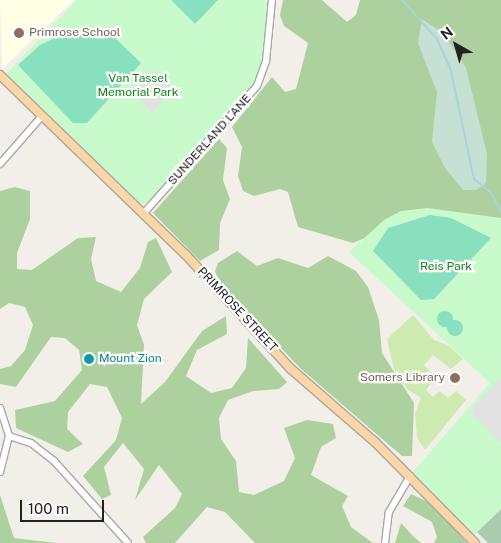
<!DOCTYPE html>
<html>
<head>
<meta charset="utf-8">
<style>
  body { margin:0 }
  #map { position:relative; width:501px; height:543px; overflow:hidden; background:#f2efe9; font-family:"Public Sans",sans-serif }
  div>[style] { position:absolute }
  .education>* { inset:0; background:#ffffe5 }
  .grass>* { inset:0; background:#cdebb0 }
  .forest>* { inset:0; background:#add19e }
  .wetland>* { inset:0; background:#c6e0d4 }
  .cemetery>* { inset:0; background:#aacbaf }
  .park>* { inset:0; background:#c8facc }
  .pitch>* { inset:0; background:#88e0be }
  .round { border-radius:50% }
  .parking>* { inset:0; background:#e2e2e2 }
  .stream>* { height:2px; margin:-1px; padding:0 1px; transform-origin:1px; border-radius:1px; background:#aad3df }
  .roads { filter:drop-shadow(1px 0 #a9a9a9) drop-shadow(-1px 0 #a9a9a9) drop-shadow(0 1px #a9a9a9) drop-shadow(0 -1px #a9a9a9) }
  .minor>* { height:6px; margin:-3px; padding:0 3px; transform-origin:3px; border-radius:3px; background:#fff }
  .major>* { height:8px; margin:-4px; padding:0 4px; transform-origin:4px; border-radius:4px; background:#fcd6a4 }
  .dots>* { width:14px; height:14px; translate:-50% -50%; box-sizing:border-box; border:2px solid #fff; border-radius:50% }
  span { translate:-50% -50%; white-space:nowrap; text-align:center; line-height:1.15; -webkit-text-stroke:4.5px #fff; paint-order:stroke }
  .education-label { font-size:12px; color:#785e54 }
  .left { translate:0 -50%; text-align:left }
  .right { translate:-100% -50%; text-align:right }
  .park-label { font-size:12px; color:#0c8416 }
  .street-label { font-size:12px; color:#222 }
  .culture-label { font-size:12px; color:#0d838f }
  .north { position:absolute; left:431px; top:20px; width:50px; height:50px; -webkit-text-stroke:4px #fff; paint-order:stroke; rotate:322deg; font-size:14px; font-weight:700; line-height:20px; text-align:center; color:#222 }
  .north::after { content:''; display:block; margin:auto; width:18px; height:22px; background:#222; clip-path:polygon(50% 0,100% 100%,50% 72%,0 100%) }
  .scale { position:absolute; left:20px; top:500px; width:84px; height:22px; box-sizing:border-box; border:2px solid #222; border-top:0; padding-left:6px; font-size:15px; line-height:18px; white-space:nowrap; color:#222; -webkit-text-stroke:4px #fff; paint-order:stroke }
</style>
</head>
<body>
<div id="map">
  <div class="education">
    <div style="clip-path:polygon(0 0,74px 0,2px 69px)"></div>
  </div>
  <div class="grass">
    <div style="clip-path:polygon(413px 315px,434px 340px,448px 345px,463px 359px,451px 369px,433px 355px,424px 365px,436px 377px,426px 390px,433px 397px,439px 391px,448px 398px,456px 391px,466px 400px,425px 450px,417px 438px,415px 413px,421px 398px,407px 389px,394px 369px,387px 339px)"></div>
  </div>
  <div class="forest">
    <div style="clip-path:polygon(283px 0,322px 0,347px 22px,356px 15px,360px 0,501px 0,501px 220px,427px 211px,353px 243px,298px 227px,288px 192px,280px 189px,254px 196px,243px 191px,238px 176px,242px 147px,232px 127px,272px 77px,285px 92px,296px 89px,308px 43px,284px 26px,280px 15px)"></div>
    <div style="clip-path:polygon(219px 139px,227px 148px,223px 180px,230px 199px,220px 223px,219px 250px,200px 261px,153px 213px)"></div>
    <div style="clip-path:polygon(15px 187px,30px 191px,30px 219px,17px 253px,17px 269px,32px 270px,78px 238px,96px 237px,91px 259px,96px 281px,121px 292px,140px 268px,148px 242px,156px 238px,172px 272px,144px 299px,137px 325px,144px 345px,141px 404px,165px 382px,202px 331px,226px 316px,227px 334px,197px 350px,186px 376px,211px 393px,232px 388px,246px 368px,248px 338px,287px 382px,279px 389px,253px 391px,228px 400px,219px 418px,221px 439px,236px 461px,239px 492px,254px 495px,284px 481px,295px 458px,284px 428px,307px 420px,333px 424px,336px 438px,321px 447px,311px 475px,348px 496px,342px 506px,351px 527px,373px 543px,255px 543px,225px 512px,207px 507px,175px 543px,146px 543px,143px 537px,175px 508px,182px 494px,159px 465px,135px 500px,144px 469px,123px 443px,104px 467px,111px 495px,102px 499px,83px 476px,116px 440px,122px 418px,107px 387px,90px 384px,68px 412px,67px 429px,83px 444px,68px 452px,16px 428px,15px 410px,55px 401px,82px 370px,79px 350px,65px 338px,51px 337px,16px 387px,0 384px,0 369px,11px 366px,25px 350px,33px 325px,25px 307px,9px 303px,0 309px,0 191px)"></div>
    <div style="clip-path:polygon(237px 251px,257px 266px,278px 258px,308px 268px,328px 256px,356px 271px,368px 287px,379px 320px,382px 353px,414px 403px,412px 456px,402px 456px,300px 368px,220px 283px,215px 271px,218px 263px)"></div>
    <div style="clip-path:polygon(411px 494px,432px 504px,467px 543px,434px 543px,437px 537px,432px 522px,403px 506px)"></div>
    <div style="clip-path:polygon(0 495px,14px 538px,57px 543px,0 543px)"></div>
    <div style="clip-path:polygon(401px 523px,413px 536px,421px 543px,395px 543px)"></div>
  </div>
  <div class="wetland">
    <div style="clip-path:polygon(422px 19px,444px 34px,466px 68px,487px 154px,486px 183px,476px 190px,463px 190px,445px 168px,432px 142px,437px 92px,418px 43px)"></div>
  </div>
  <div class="cemetery">
    <div style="clip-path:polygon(501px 509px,501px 543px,488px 543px,477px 532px)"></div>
  </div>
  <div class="park">
    <div style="clip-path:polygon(77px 0,264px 0,268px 4px,263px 64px,254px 85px,148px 204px,140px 204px,114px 181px,5px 75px)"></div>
    <div style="clip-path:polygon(427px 208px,501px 218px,501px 509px,474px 535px,412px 473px,490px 383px,349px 252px,384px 220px,401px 211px)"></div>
  </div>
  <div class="pitch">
    <div style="clip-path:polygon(171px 0,218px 0,195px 24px)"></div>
    <div style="clip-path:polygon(72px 29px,113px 36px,141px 63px,87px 123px,73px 123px,18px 65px,40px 45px)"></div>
    <div style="clip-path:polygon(430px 215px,451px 218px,491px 238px,434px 299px,421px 300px,373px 251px,388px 228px)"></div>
    <div class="round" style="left:437px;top:311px;width:16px;height:16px"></div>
    <div class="round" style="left:447px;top:320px;width:16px;height:16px"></div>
  </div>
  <div class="parking">
    <div style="clip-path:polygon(150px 71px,173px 87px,152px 114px,133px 89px,139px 76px)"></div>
    <div style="clip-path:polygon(501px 378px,501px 441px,500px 442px,472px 413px,473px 407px)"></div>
  </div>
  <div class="stream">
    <div style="left:402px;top:0;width:52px;rotate:48.1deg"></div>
    <div style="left:437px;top:39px;width:35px;rotate:66deg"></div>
    <div style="left:451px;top:71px;width:110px;rotate:78deg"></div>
    <div style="left:474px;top:179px;width:22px;rotate:39deg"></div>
    <div style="left:491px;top:193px;width:21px;rotate:61deg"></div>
  </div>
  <div class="roads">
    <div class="minor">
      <div style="left:0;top:164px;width:64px;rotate:-48.8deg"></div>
      <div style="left:143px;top:214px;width:171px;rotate:-48.3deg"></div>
      <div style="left:257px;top:86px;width:27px;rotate:-70deg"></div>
      <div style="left:266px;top:61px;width:61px;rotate:-84.4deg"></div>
      <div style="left:0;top:408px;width:29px;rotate:72deg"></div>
      <div style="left:9px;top:436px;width:37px;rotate:104deg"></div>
      <div style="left:9px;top:436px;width:23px;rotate:18deg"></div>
      <div style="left:31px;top:443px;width:29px;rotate:38deg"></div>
      <div style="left:54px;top:461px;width:110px;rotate:47.9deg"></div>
      <div style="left:385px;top:543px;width:31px;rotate:-83deg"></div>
      <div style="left:389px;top:512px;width:42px;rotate:-59.7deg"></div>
    </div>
    <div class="major">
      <div style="left:0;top:75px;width:259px;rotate:44.1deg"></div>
      <div style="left:186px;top:255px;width:155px;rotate:47.4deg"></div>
      <div style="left:291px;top:369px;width:111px;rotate:41deg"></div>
      <div style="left:375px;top:442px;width:142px;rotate:45.3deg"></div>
    </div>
  </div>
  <div class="dots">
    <div style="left:19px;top:33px;background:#8d6e63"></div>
    <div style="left:89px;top:359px;background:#0f9aa8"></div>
    <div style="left:455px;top:378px;background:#8d6e63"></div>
  </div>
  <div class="education-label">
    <span class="left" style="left:29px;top:33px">Primrose School</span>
    <span class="right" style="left:445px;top:378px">Somers Library</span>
  </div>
  <div class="park-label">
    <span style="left:138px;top:86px">Van Tassel<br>Memorial Park</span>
    <span style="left:446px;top:267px">Reis Park</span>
  </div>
  <div class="street-label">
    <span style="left:210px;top:140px;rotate:-48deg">SUNDERLAND LANE</span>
    <span style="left:237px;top:310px;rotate:47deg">PRIMROSE STREET</span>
  </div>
  <div class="culture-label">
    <span class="left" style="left:99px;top:359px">Mount Zion</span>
  </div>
  <div class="north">N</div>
  <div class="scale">100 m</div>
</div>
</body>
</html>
